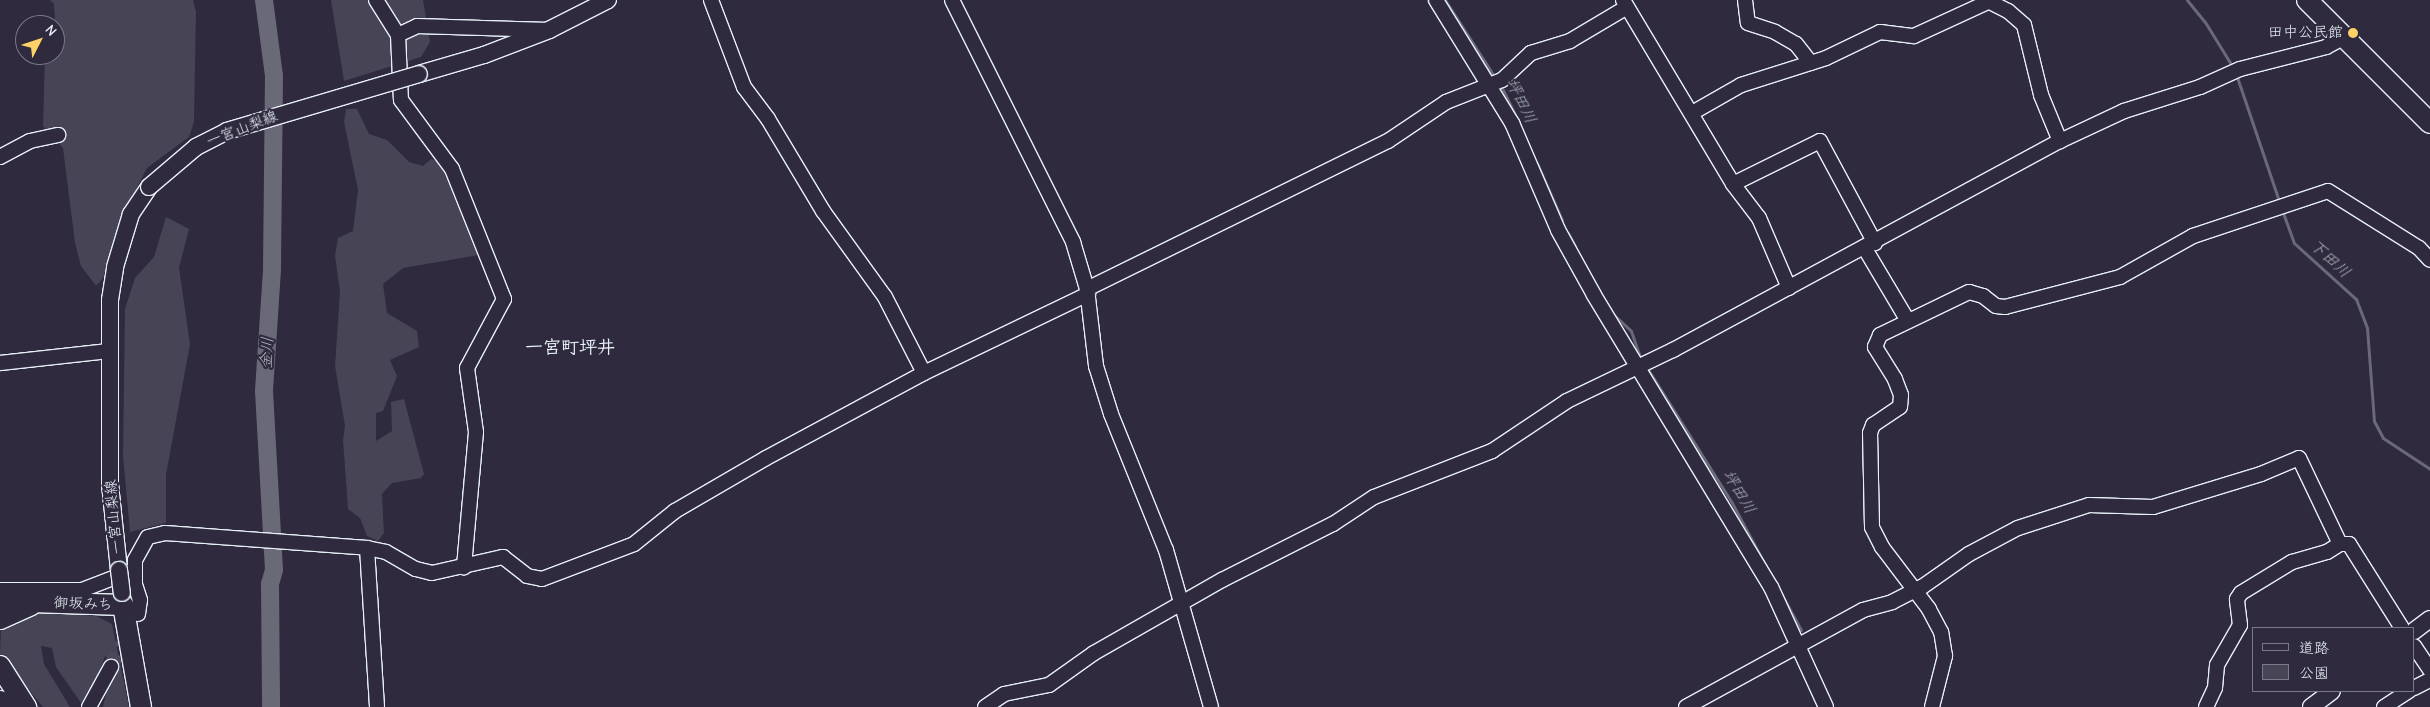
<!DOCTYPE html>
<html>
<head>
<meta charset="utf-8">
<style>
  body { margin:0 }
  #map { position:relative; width:2430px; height:707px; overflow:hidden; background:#2f2a3d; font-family:"Comic Neue","Klee One",sans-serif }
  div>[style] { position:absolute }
  .green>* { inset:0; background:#464455 }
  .stream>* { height:3px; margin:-1.5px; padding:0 1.5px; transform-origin:1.5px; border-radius:1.5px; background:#696978 }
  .river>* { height:18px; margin:-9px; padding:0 9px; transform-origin:9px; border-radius:9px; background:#696978 }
  .minor-tunnel>* { height:14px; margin-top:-7px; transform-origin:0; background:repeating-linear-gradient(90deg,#4b4859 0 14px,transparent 0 21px) }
  .roads { filter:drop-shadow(1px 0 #e8f1f8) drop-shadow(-1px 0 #e8f1f8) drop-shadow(0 1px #e8f1f8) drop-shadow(0 -1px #e8f1f8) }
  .minor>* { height:14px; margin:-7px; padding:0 7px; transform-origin:7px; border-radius:7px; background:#2f2a3d }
  .major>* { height:16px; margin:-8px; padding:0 8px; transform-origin:8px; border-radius:8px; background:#2f2a3d }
  .highway>* { height:20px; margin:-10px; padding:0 10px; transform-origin:10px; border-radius:10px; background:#2f2a3d }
  .bridges { filter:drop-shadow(1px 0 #e8f1f8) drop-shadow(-1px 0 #e8f1f8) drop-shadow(0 1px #e8f1f8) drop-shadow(0 -1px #e8f1f8) }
  .major-bridge>* { height:16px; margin:-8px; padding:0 8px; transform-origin:8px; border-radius:8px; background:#2f2a3d }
  .dots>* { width:14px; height:14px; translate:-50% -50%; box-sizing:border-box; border:2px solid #2f2a3d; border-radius:50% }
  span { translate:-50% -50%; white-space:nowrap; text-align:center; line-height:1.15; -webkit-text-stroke:4.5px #2f2a3d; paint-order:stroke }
  .poi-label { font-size:15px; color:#e8f1f8 }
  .right { translate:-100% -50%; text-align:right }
  .street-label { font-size:15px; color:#e8f1f8 }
  .water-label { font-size:16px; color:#afb4be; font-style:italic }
  .quarter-label { font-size:18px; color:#e8f1f8; font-weight:700 }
  .legend { position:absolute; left:2252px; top:627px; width:162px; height:65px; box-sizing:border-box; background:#2f2a3d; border:1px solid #797a88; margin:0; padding:6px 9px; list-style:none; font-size:15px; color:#e8f1f8 }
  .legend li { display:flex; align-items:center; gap:10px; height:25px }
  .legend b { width:25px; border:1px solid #797a88 }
  .north { position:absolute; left:15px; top:15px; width:50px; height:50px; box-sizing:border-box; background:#2f2a3d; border:1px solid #797a88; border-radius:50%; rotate:49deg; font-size:14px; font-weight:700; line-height:20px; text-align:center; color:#e8f1f8 }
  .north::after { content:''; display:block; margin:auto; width:18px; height:22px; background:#ffd166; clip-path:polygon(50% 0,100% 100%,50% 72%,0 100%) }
</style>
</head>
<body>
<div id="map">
  <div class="green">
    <div style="clip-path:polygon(50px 0,193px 0,196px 12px,194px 122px,189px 137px,147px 168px,120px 221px,103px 278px,96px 286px,81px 266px,75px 243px,63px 148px,43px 126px,45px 55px,55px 55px,56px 37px,54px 4px)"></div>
    <div style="clip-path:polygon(331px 0,423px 0,430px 42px,421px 57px,344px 81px)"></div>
    <div style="clip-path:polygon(346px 109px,357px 109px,369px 134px,387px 140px,409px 162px,423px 166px,431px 159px,441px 163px,479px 255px,403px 268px,383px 284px,387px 313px,417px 331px,419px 347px,390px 360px,397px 376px,383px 411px,376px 413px,376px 441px,392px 431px,391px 402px,404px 399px,424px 474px,421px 478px,392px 483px,382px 494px,384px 533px,378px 541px,367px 536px,360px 518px,348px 509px,343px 440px,345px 426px,335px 366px,340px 292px,335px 256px,338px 238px,353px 231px,358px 190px,344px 122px)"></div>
    <div style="clip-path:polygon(166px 217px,189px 229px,179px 268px,190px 344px,166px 475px,166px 523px,130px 532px,123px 455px,125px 309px,135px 278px,154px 257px)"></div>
    <div style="clip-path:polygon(32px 611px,96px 616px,112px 624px,129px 707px,103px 707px,108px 684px,115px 674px,105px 656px,99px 673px,81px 703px,56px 667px,52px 648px,41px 646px,44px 664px,70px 707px,43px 707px,0 655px,1px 627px)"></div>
  </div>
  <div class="stream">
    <div style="left:1445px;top:0;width:94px;rotate:57.2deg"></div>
    <div style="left:2187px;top:0;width:28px;rotate:51deg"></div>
    <div style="left:2205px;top:22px;width:55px;rotate:58.3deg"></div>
    <div style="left:2236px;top:74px;width:137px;rotate:71.3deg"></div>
    <div style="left:1500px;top:84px;width:37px;rotate:64deg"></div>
    <div style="left:1537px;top:163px;width:62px;rotate:66.3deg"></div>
    <div style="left:2282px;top:210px;width:35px;rotate:70deg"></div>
    <div style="left:2294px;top:243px;width:84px;rotate:42.1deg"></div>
    <div style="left:2356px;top:299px;width:31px;rotate:69deg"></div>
    <div style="left:2367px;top:328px;width:93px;rotate:85.7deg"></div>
    <div style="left:2374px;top:421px;width:19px;rotate:62deg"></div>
    <div style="left:2383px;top:438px;width:56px;rotate:33.4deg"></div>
    <div style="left:1568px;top:233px;width:15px;rotate:62deg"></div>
    <div style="left:1614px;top:315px;width:23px;rotate:43deg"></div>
    <div style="left:1631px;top:331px;width:28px;rotate:71deg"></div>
    <div style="left:1649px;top:371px;width:156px;rotate:57.8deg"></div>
    <div style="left:1732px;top:503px;width:74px;rotate:61.7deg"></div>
    <div style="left:1781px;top:593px;width:42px;rotate:61.6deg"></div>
  </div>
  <div class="river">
    <div style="left:264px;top:0;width:77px;rotate:82.5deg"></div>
    <div style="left:274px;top:76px;width:194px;rotate:90.6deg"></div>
    <div style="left:272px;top:270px;width:121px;rotate:93.8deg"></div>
    <div style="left:264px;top:391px;width:179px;rotate:86.8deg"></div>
    <div style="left:274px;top:570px;width:15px;rotate:106deg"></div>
    <div style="left:270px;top:584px;width:123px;rotate:89.5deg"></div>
  </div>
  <div class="minor-tunnel">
    <div style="left:111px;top:667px;width:39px;rotate:-63deg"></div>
  </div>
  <div class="roads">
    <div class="minor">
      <div style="left:376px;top:0;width:41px;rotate:57.8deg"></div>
      <div style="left:398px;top:35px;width:65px;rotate:87.4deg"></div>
      <div style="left:401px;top:100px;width:86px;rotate:53.5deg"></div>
      <div style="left:452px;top:169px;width:140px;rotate:68.2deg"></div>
      <div style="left:504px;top:299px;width:78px;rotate:118.2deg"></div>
      <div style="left:467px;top:368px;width:65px;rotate:82deg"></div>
      <div style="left:476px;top:432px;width:136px;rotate:95.1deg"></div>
      <div style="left:711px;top:0;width:93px;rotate:69.2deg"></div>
      <div style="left:744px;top:87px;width:40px;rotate:53deg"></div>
      <div style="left:768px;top:119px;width:107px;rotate:59.1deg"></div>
      <div style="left:823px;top:211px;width:106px;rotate:54.2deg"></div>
      <div style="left:885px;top:297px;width:85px;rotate:62.8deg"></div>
      <div style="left:952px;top:0;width:271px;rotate:63.4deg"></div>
      <div style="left:1073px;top:242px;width:49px;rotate:73.4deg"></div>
      <div style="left:1087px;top:289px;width:78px;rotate:83.3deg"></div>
      <div style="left:1096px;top:366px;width:50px;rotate:72.6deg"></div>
      <div style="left:1111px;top:414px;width:147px;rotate:68deg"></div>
      <div style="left:1166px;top:550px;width:163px;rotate:74deg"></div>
      <div style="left:1436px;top:0;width:145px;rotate:58.3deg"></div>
      <div style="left:1512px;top:123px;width:116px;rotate:66.7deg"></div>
      <div style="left:1558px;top:230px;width:74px;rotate:61deg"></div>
      <div style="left:1594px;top:295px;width:341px;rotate:58.8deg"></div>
      <div style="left:1771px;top:587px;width:132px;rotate:65.4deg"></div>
      <div style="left:1623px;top:0;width:214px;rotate:59.1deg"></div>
      <div style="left:1733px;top:184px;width:43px;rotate:52.6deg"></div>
      <div style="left:1759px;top:218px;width:76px;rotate:66.8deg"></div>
      <div style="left:1745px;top:0;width:23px;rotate:83deg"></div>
      <div style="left:1748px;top:23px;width:28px;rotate:18deg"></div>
      <div style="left:1775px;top:32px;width:24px;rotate:30deg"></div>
      <div style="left:1796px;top:44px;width:24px;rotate:52deg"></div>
      <div style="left:1986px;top:0;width:25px;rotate:27deg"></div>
      <div style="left:2008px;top:11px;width:21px;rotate:41deg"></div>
      <div style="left:2024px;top:25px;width:72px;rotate:76.3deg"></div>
      <div style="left:2041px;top:95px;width:50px;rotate:67.6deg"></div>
      <div style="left:398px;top:35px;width:21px;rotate:-25deg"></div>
      <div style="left:417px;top:26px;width:132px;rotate:1.7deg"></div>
      <div style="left:1692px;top:113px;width:56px;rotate:-29.7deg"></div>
      <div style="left:1741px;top:85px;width:89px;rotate:-17.6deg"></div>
      <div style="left:1826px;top:58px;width:60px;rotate:-25.7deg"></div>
      <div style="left:1880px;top:32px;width:34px;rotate:7deg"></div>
      <div style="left:1914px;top:36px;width:81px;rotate:-24.7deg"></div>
      <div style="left:0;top:157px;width:34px;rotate:-28deg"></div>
      <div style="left:30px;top:141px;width:29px;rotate:-12deg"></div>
      <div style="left:1733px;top:184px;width:97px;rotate:-26.3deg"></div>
      <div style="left:1820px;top:141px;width:116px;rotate:61.7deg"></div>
      <div style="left:1864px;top:247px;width:86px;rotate:59.3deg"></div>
      <div style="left:1087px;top:289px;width:335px;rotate:-26.2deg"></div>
      <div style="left:1388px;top:141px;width:70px;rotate:-33.9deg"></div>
      <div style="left:1446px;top:102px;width:60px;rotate:-21.4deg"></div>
      <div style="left:1502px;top:80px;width:40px;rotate:-43deg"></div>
      <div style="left:1531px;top:53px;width:41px;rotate:-17.1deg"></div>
      <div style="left:1570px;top:41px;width:66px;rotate:-30.8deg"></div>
      <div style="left:0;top:363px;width:109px;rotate:-6.3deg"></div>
      <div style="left:367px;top:548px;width:159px;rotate:86.4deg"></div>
      <div style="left:0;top:590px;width:82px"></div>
      <div style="left:82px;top:590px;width:50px;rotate:-21deg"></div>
      <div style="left:138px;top:614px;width:14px;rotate:-82deg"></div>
      <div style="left:140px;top:600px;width:16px;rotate:-108deg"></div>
      <div style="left:135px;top:585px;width:25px;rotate:-90deg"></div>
      <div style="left:135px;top:560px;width:26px;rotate:-61deg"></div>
      <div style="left:148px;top:537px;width:17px;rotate:-13deg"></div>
      <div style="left:165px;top:533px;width:203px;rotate:4.2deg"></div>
      <div style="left:367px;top:548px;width:19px;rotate:12deg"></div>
      <div style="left:386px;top:552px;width:34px;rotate:30deg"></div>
      <div style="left:416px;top:569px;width:16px;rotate:14deg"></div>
      <div style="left:432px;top:573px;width:73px;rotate:-12.7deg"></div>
      <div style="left:503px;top:557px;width:31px;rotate:38deg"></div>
      <div style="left:527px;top:576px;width:15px;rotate:11deg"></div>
      <div style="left:542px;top:579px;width:98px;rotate:-20.8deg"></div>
      <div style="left:634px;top:544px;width:53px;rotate:-38.8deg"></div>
      <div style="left:675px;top:511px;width:105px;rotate:-30.2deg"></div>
      <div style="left:766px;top:458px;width:179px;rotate:-28.3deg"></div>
      <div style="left:924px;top:373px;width:182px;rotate:-25.7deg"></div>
      <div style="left:2414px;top:646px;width:29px;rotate:56deg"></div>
      <div style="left:2414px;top:688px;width:18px;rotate:-27deg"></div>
      <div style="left:89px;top:707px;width:46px;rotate:-61.2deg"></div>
      <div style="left:985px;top:707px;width:23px;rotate:-34deg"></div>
      <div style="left:1004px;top:694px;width:46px;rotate:-11.3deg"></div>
      <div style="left:1049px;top:685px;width:55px;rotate:-35.4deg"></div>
      <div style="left:1094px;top:653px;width:147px;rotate:-29.7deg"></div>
      <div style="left:1222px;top:580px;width:124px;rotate:-26.8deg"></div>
      <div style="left:1333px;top:524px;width:49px;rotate:-33.4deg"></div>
      <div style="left:1374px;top:497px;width:127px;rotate:-21.3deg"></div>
      <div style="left:1492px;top:451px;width:90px;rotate:-33.7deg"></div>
      <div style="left:1567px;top:401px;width:118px;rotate:-25.7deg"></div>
      <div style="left:1673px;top:350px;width:440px;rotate:-28.4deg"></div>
      <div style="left:2060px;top:141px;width:71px;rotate:-25.1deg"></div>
      <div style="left:2124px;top:111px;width:80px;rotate:-17.5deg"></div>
      <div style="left:2200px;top:87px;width:44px;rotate:-24.2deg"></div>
      <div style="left:2240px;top:69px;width:89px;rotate:-14.3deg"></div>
      <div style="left:2326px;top:47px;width:21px;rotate:-28deg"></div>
      <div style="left:1686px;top:707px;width:202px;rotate:-28.7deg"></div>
      <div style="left:1863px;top:610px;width:30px;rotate:-15deg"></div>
      <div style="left:1892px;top:602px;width:34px;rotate:-27deg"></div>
      <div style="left:1922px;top:587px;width:57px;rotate:-35.1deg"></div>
      <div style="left:1969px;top:554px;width:55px;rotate:-28deg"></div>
      <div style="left:2018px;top:528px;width:75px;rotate:-17.9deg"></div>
      <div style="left:2089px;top:505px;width:64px;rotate:1.8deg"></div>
      <div style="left:2153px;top:507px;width:113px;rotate:-17deg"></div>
      <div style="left:2261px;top:474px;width:41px;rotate:-22.8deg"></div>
      <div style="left:2299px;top:458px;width:95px;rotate:64.5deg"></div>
      <div style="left:2340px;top:544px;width:9px"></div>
      <div style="left:2349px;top:544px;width:99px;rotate:57.8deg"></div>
      <div style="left:1932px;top:707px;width:53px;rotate:-75.7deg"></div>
      <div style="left:1945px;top:656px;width:24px;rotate:-99deg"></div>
      <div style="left:1941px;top:632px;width:26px;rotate:-118deg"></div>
      <div style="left:1929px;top:609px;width:78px;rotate:-127.2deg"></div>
      <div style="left:1882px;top:547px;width:22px;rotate:-117deg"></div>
      <div style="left:1872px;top:527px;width:94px;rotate:-91.2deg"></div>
      <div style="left:1870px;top:433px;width:9px;rotate:-69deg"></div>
      <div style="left:1873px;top:425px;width:32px;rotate:-34deg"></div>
      <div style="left:1900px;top:407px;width:12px;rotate:-85deg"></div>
      <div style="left:1901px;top:395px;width:17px;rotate:-111deg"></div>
      <div style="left:1895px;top:379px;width:38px;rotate:-122deg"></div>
      <div style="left:1875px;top:347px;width:13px;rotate:-67deg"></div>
      <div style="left:1880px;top:335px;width:99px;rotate:-25.8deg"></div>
      <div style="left:1969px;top:292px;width:15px;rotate:16deg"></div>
      <div style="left:1983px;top:296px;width:16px;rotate:38deg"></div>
      <div style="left:1996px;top:306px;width:9px;rotate:6deg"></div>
      <div style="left:2005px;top:307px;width:119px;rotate:-14.6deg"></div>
      <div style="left:2120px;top:277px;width:84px;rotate:-29.3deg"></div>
      <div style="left:2193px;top:236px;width:142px;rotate:-18.4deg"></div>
      <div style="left:2328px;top:191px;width:107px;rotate:32.1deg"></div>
      <div style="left:2419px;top:248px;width:16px;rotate:47deg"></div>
      <div style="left:2206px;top:707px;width:21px;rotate:-65deg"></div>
      <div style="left:2215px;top:688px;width:23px;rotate:-85deg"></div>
      <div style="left:2217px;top:665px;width:46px;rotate:-60.1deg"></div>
      <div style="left:2240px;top:625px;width:26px;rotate:-97deg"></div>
      <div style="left:2237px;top:599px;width:7px;rotate:-56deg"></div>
      <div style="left:2241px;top:593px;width:60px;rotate:-31.3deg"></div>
      <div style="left:2292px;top:562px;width:36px;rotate:-16deg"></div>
      <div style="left:2327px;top:552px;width:15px;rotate:-32deg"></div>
      <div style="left:2384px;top:707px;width:30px;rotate:-33deg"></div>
    </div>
    <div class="major">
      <div style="left:419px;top:74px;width:68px;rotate:-16.3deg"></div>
      <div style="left:484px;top:55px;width:70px;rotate:-21deg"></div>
      <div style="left:549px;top:30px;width:66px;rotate:-27deg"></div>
      <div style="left:119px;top:570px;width:86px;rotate:-96deg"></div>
      <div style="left:110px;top:484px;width:184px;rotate:-90deg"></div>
      <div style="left:110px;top:300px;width:33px;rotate:-81deg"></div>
      <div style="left:115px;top:267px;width:55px;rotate:-73.2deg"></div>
      <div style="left:131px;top:214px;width:32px;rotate:-56deg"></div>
      <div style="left:2414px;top:631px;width:20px;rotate:-37deg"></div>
      <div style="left:2311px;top:707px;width:26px;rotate:-37deg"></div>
    </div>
    <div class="highway">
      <div style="left:2307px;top:0;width:174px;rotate:45deg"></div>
      <div style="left:0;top:601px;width:123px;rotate:1.9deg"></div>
      <div style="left:123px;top:605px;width:104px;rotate:80deg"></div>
      <div style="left:0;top:619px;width:34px;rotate:-24deg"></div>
      <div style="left:0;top:666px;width:49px;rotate:57.6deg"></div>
      <div style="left:0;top:701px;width:8px;rotate:50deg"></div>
    </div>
  </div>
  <div class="bridges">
    <div class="major-bridge">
      <div style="left:149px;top:187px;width:62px;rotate:-40.4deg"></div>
      <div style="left:196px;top:147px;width:35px;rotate:-27deg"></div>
      <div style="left:227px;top:131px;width:200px;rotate:-16.5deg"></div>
      <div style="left:119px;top:570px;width:23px;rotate:83deg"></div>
    </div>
  </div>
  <div class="dots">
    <div style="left:2353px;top:33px;background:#ffd166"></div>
  </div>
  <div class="poi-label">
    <span class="right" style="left:2343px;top:33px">田中公民館</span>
  </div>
  <div class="street-label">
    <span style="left:242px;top:129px;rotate:-21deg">一宮山梨線</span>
    <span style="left:114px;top:517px;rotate:-95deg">一宮山梨線</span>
    <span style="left:83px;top:604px;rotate:2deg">御坂みち</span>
  </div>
  <div class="water-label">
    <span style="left:1521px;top:101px;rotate:64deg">坪田川</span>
    <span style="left:2330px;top:259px;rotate:42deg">下田川</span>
    <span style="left:267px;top:353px;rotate:-86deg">金川</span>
    <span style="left:1739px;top:492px;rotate:59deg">坪田川</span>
  </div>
  <div class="quarter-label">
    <span style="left:570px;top:348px">一宮町坪井</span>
  </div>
  <ul class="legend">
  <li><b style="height:6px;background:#2f2a3d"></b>道路</li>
  <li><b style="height:14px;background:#464455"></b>公園</li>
  </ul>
  <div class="north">N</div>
</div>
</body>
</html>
